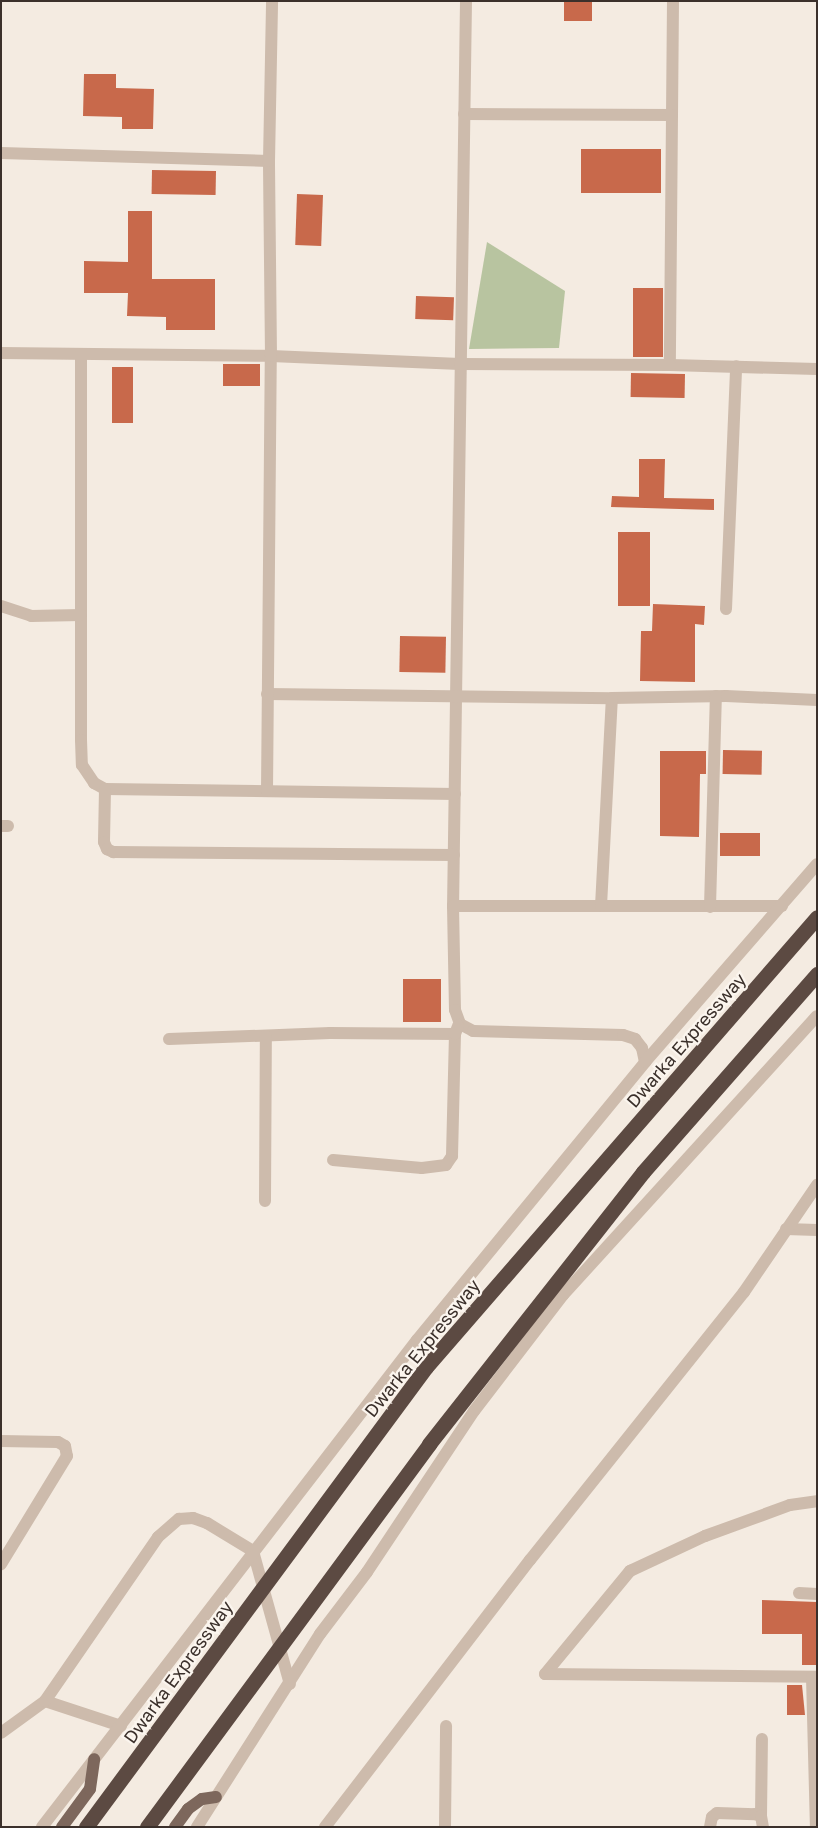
<!DOCTYPE html>
<html>
<head>
<meta charset="utf-8">
<style>
  body { margin:0 }
  #map { position:relative; width:818px; height:1828px; overflow:hidden; background:#f4ebe1; font-family:"Golos Text",sans-serif }
  div>[style] { position:absolute }
  .green>* { inset:0; background:#b8c4a0 }
  .building>* { inset:0; background:#c8694b; transform-origin:0 0 }
  .minor>* { height:12px; margin:-6px; padding:0 6px; transform-origin:6px; border-radius:6px; background:#cdbbac }
  .major>* { height:12px; margin:-6px; padding:0 6px; transform-origin:6px; border-radius:6px; background:#7d675c }
  .highway-bridge>* { height:15px; margin:-7.5px; padding:0 7.5px; transform-origin:7.5px; border-radius:7.5px; background:#5c4a42 }
  span { translate:-50% -50%; white-space:nowrap; text-align:center; line-height:1.15; -webkit-text-stroke:4.5px #fbf5ee; paint-order:stroke }
  .street-label { font-size:18px; color:#3b302b }
  .frame { position:absolute; inset:0; border:2px solid #3b302b; pointer-events:none }
</style>
</head>
<body>
<div id="map">
  <div class="green">
    <div style="clip-path:polygon(487px 242px,565px 291px,559px 348px,469px 349px)"></div>
  </div>
  <div class="building">
    <div style="left:564px;top:1px;width:28px;height:20px"></div>
    <div style="clip-path:polygon(84px 74px,116px 74px,116px 88px,154px 89px,153px 129px,122px 129px,122px 117px,83px 116px)"></div>
    <div style="left:581px;top:149px;width:80px;height:44px"></div>
    <div style="left:152px;top:170px;width:64px;height:24px;rotate:1deg"></div>
    <div style="left:297px;top:194px;width:26px;height:51px;rotate:2deg"></div>
    <div style="clip-path:polygon(128px 211px,152px 211px,152px 279px,215px 279px,215px 330px,166px 330px,166px 317px,127px 316px,128px 293px,84px 293px,84px 261px,128px 262px)"></div>
    <div style="left:633px;top:288px;width:30px;height:69px"></div>
    <div style="left:416px;top:296px;width:38px;height:23px;rotate:2deg"></div>
    <div style="left:223px;top:364px;width:37px;height:22px"></div>
    <div style="left:112px;top:367px;width:21px;height:56px"></div>
    <div style="left:631px;top:373px;width:54px;height:24px;rotate:1deg"></div>
    <div style="clip-path:polygon(639px 459px,665px 459px,664px 498px,714px 499px,714px 510px,611px 507px,612px 496px,639px 497px)"></div>
    <div style="left:618px;top:532px;width:32px;height:74px"></div>
    <div style="clip-path:polygon(653px 604px,705px 606px,704px 625px,695px 624px,695px 682px,640px 681px,641px 631px,652px 631px)"></div>
    <div style="left:400px;top:636px;width:46px;height:36px;rotate:1deg"></div>
    <div style="left:723px;top:750px;width:39px;height:24px;rotate:1deg"></div>
    <div style="clip-path:polygon(660px 751px,706px 751px,706px 774px,700px 774px,699px 837px,660px 836px)"></div>
    <div style="left:720px;top:833px;width:40px;height:23px"></div>
    <div style="left:403px;top:979px;width:38px;height:43px"></div>
    <div style="clip-path:polygon(762px 1600px,817px 1602px,817px 1665px,802px 1665px,802px 1634px,762px 1634px)"></div>
    <div style="clip-path:polygon(787px 1685px,802px 1685px,805px 1715px,787px 1715px)"></div>
  </div>
  <div class="minor">
    <div style="left:466px;top:1px;width:905px;rotate:90.82deg"></div>
    <div style="left:453px;top:906px;width:104px;rotate:88.9deg"></div>
    <div style="left:455px;top:1010px;width:15px;rotate:70deg"></div>
    <div style="left:460px;top:1024px;width:15px;rotate:28deg"></div>
    <div style="left:473px;top:1031px;width:150px;rotate:1.5deg"></div>
    <div style="left:623px;top:1035px;width:13px;rotate:18deg"></div>
    <div style="left:635px;top:1039px;width:11px;rotate:52deg"></div>
    <div style="left:642px;top:1048px;width:14px;rotate:78deg"></div>
    <div style="left:673px;top:1px;width:364px;rotate:90.5deg"></div>
    <div style="left:670px;top:365px;width:147px;rotate:1.6deg"></div>
    <div style="left:464px;top:114px;width:208px;rotate:0.3deg"></div>
    <div style="left:1px;top:153px;width:268px;rotate:1.7deg"></div>
    <div style="left:1px;top:353px;width:270px;rotate:0.6deg"></div>
    <div style="left:271px;top:356px;width:189px;rotate:2.4deg"></div>
    <div style="left:460px;top:364px;width:210px;rotate:0.3deg"></div>
    <div style="left:81px;top:354px;width:386px;rotate:90deg"></div>
    <div style="left:81px;top:740px;width:25px;rotate:88deg"></div>
    <div style="left:82px;top:765px;width:22px;rotate:56deg"></div>
    <div style="left:94px;top:783px;width:13px;rotate:29deg"></div>
    <div style="left:105px;top:789px;width:350px;rotate:0.8deg"></div>
    <div style="left:1px;top:606px;width:32px;rotate:18deg"></div>
    <div style="left:31px;top:616px;width:50px;rotate:-1.1deg"></div>
    <div style="left:726px;top:609px;width:243px;rotate:-87.6deg"></div>
    <div style="left:267px;top:694px;width:345px;rotate:0.7deg"></div>
    <div style="left:612px;top:698px;width:114px;rotate:-1deg"></div>
    <div style="left:726px;top:696px;width:91px;rotate:2.5deg"></div>
    <div style="left:105px;top:789px;width:53px;rotate:91.1deg"></div>
    <div style="left:104px;top:842px;width:8px;rotate:67deg"></div>
    <div style="left:107px;top:849px;width:7px;rotate:27deg"></div>
    <div style="left:113px;top:852px;width:341px;rotate:0.5deg"></div>
    <div style="left:267px;top:791px;width:435px;rotate:-89.5deg"></div>
    <div style="left:271px;top:356px;width:195px;rotate:-90.6deg"></div>
    <div style="left:269px;top:161px;width:160px;rotate:-88.9deg"></div>
    <div style="left:1px;top:826px;width:7px"></div>
    <div style="left:453px;top:906px;width:329px"></div>
    <div style="left:601px;top:906px;width:208px;rotate:-87deg"></div>
    <div style="left:710px;top:907px;width:211px;rotate:-88.4deg"></div>
    <div style="left:169px;top:1039px;width:161px;rotate:-2.1deg"></div>
    <div style="left:330px;top:1033px;width:125px;rotate:0.5deg"></div>
    <div style="left:333px;top:1160px;width:89px;rotate:5.1deg"></div>
    <div style="left:422px;top:1168px;width:24px;rotate:-7deg"></div>
    <div style="left:446px;top:1165px;width:11px;rotate:-56deg"></div>
    <div style="left:452px;top:1156px;width:122px;rotate:-88.6deg"></div>
    <div style="left:455px;top:1034px;width:9px;rotate:-69deg"></div>
    <div style="left:265px;top:1201px;width:165px;rotate:-89.7deg"></div>
    <div style="left:786px;top:1229px;width:31px;rotate:2deg"></div>
    <div style="left:1px;top:1441px;width:57px;rotate:1deg"></div>
    <div style="left:58px;top:1442px;width:8px;rotate:30deg"></div>
    <div style="left:65px;top:1446px;width:10px;rotate:79deg"></div>
    <div style="left:67px;top:1456px;width:127px;rotate:121.4deg"></div>
    <div style="left:799px;top:1593px;width:18px;rotate:3deg"></div>
    <div style="left:545px;top:1674px;width:134px;rotate:-50.5deg"></div>
    <div style="left:630px;top:1571px;width:83px;rotate:-25deg"></div>
    <div style="left:705px;top:1536px;width:90px;rotate:-20deg"></div>
    <div style="left:790px;top:1505px;width:27px;rotate:-8deg"></div>
    <div style="left:545px;top:1674px;width:272px;rotate:0.6deg"></div>
    <div style="left:812px;top:1677px;width:150px;rotate:88.5deg"></div>
    <div style="left:45px;top:1701px;width:80px;rotate:18.2deg"></div>
    <div style="left:1px;top:1733px;width:54px;rotate:-36deg"></div>
    <div style="left:45px;top:1701px;width:199px;rotate:-55.4deg"></div>
    <div style="left:158px;top:1537px;width:28px;rotate:-41deg"></div>
    <div style="left:179px;top:1519px;width:14px;rotate:-4deg"></div>
    <div style="left:193px;top:1518px;width:15px;rotate:20deg"></div>
    <div style="left:207px;top:1523px;width:54px;rotate:31.3deg"></div>
    <div style="left:253px;top:1551px;width:138px;rotate:74.5deg"></div>
    <div style="left:761px;top:1816px;width:77px;rotate:-89.3deg"></div>
    <div style="left:42px;top:1827px;width:615px;rotate:-52.4deg"></div>
    <div style="left:417px;top:1340px;width:360px;rotate:-50.6deg"></div>
    <div style="left:645px;top:1062px;width:262px;rotate:-49deg"></div>
    <div style="left:197px;top:1827px;width:229px;rotate:-57.5deg"></div>
    <div style="left:320px;top:1634px;width:78px;rotate:-52.8deg"></div>
    <div style="left:367px;top:1572px;width:193px;rotate:-56.4deg"></div>
    <div style="left:474px;top:1411px;width:146px;rotate:-52.5deg"></div>
    <div style="left:563px;top:1295px;width:377px;rotate:-47.7deg"></div>
    <div style="left:325px;top:1827px;width:337px;rotate:-52.5deg"></div>
    <div style="left:530px;top:1560px;width:343px;rotate:-51.4deg"></div>
    <div style="left:744px;top:1292px;width:130px;rotate:-55.7deg"></div>
    <div style="left:445px;top:1827px;width:101px;rotate:-89.4deg"></div>
    <div style="left:710px;top:1827px;width:10px;rotate:-79deg"></div>
    <div style="left:712px;top:1817px;width:6px;rotate:-39deg"></div>
    <div style="left:717px;top:1813px;width:38px;rotate:2deg"></div>
    <div style="left:755px;top:1814px;width:6px;rotate:18deg"></div>
    <div style="left:761px;top:1816px;width:11px;rotate:80deg"></div>
  </div>
  <div class="major">
    <div style="left:62px;top:1827px;width:47px;rotate:-53.6deg"></div>
    <div style="left:90px;top:1789px;width:30px;rotate:-82deg"></div>
    <div style="left:175px;top:1827px;width:22px;rotate:-54deg"></div>
    <div style="left:188px;top:1809px;width:17px;rotate:-36deg"></div>
    <div style="left:202px;top:1799px;width:14px;rotate:-8deg"></div>
  </div>
  <div class="highway-bridge">
    <div style="left:86px;top:1827px;width:572px;rotate:-53.53deg"></div>
    <div style="left:426px;top:1367px;width:596px;rotate:-49.01deg"></div>
    <div style="left:147px;top:1827px;width:476px;rotate:-53.6deg"></div>
    <div style="left:429px;top:1444px;width:346px;rotate:-51.8deg"></div>
    <div style="left:643px;top:1172px;width:264px;rotate:-48.7deg"></div>
  </div>
  <div class="street-label">
    <span style="left:686px;top:1040px;rotate:-49deg">Dwarka Expressway</span>
    <span style="left:422px;top:1348px;rotate:-51deg">Dwarka Expressway</span>
    <span style="left:178px;top:1672px;rotate:-54deg">Dwarka Expressway</span>
  </div>
  <div class="frame"></div>
</div>
</body>
</html>
